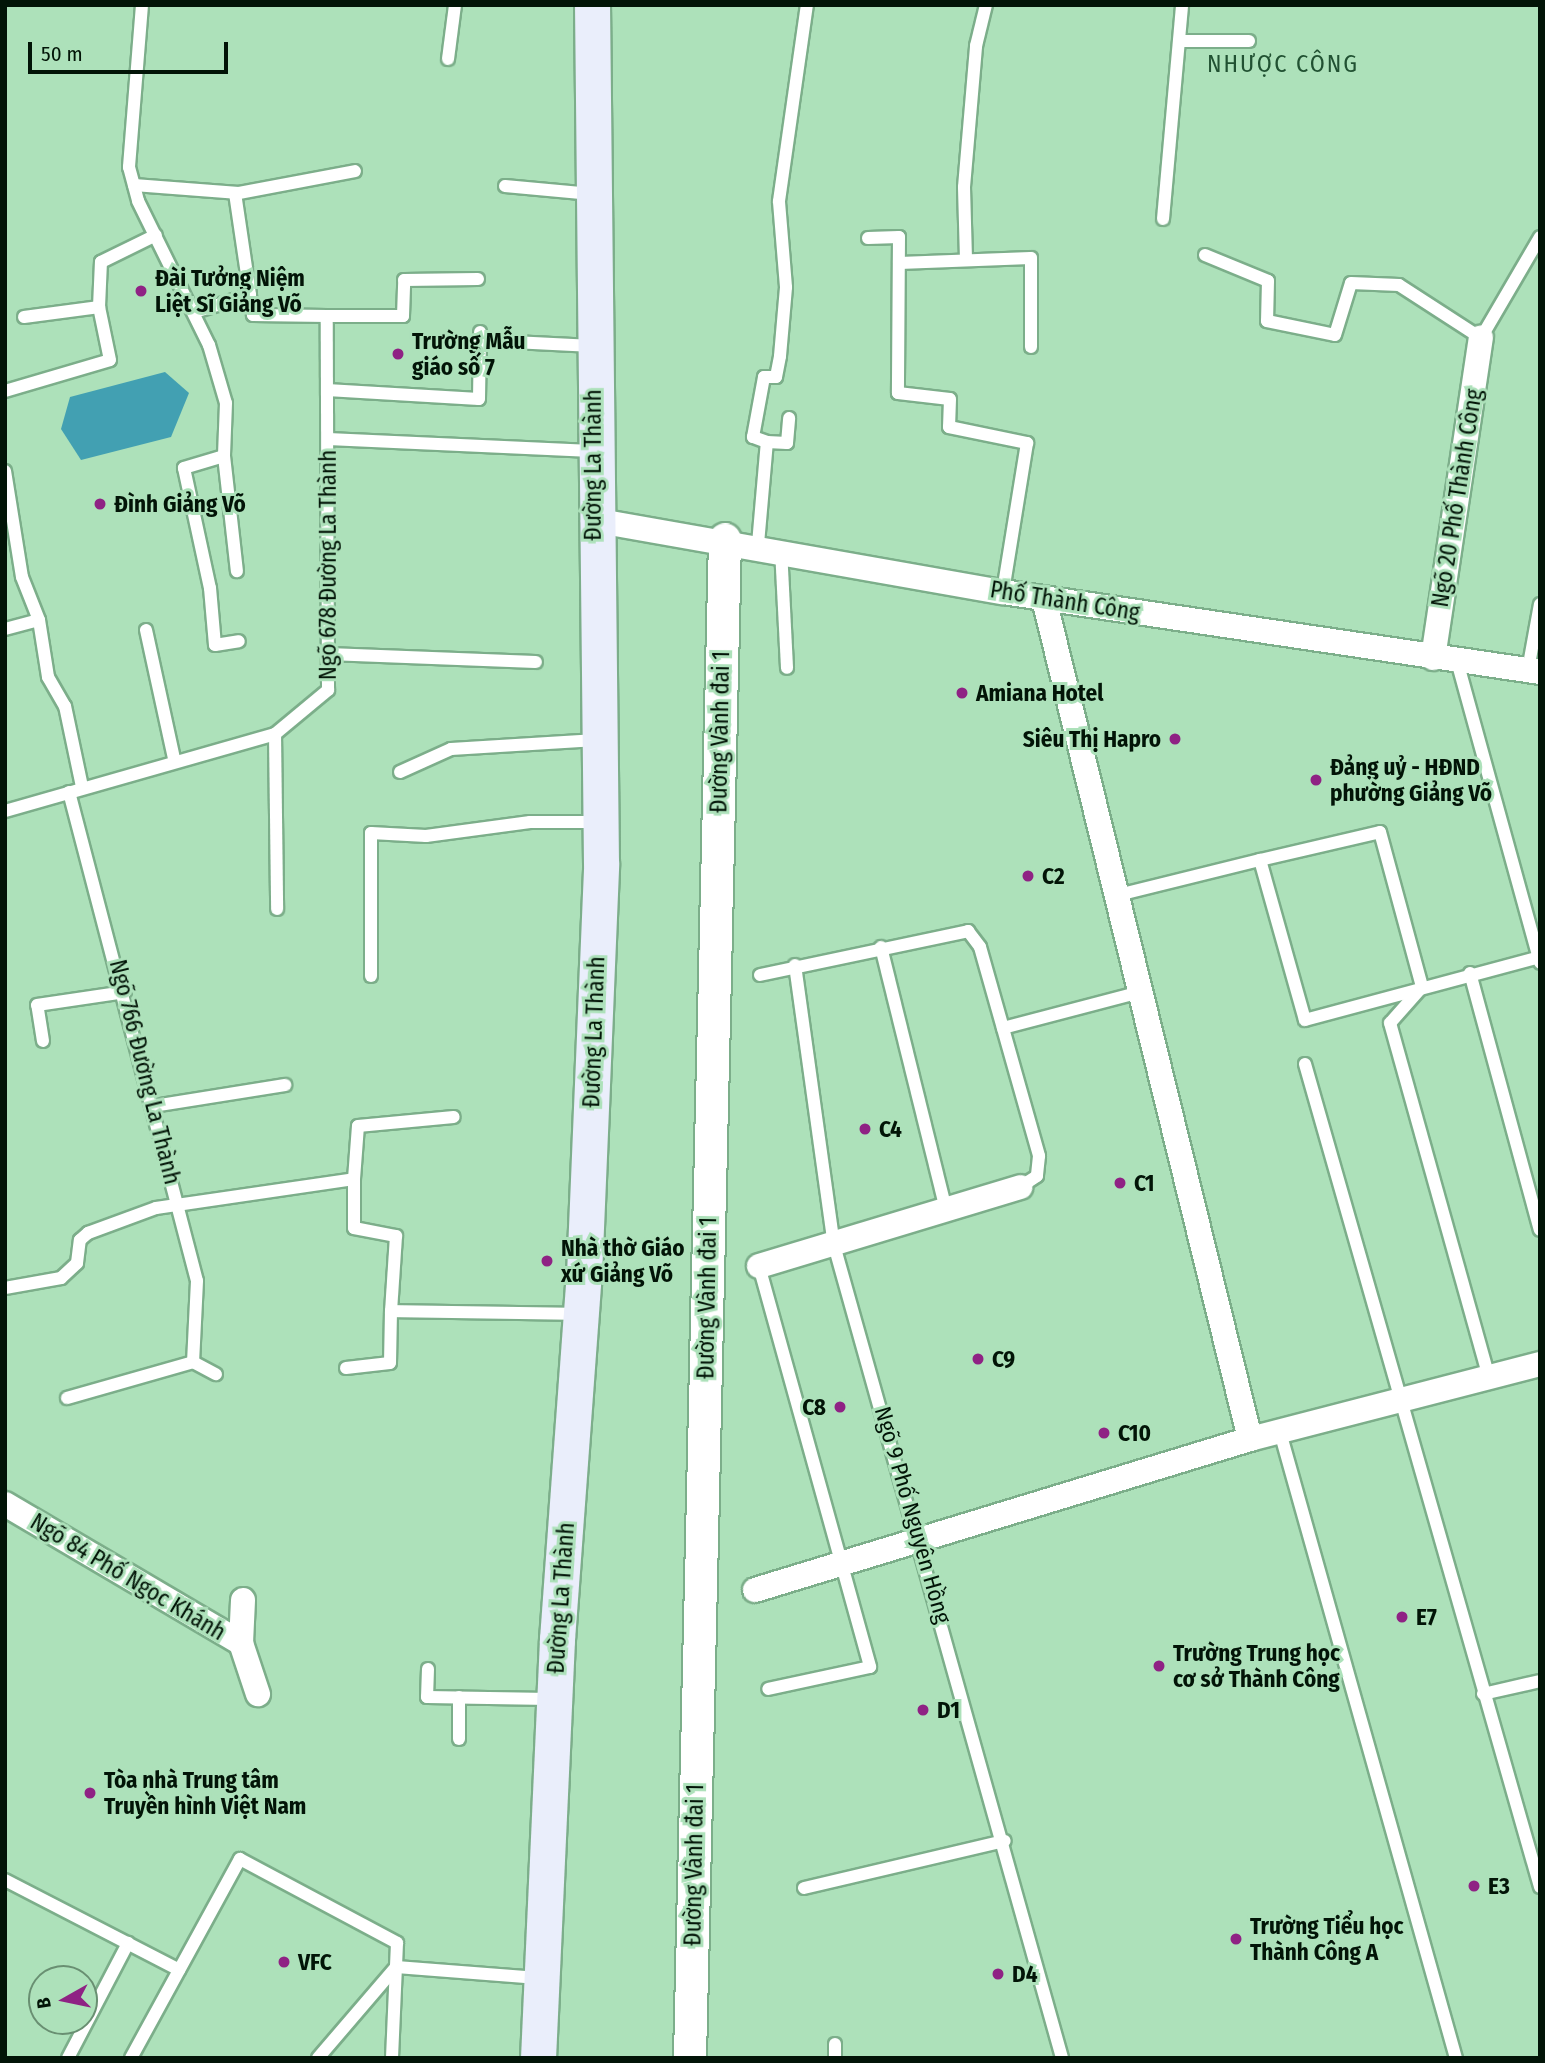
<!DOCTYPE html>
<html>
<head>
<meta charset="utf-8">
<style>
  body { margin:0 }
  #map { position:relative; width:1545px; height:2063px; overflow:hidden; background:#ade1ba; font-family:"Fira Sans Condensed",sans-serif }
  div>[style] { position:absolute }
  .water>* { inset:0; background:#42a0b2 }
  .roads { filter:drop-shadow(2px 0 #7cae8a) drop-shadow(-2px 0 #7cae8a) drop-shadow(0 2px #7cae8a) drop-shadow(0 -2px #7cae8a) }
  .service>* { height:12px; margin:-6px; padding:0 6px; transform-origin:6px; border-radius:6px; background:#fff }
  .minor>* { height:24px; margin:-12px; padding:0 12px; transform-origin:12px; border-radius:12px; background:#fff }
  .tertiary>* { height:32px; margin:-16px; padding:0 16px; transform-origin:16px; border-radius:16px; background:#fff }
  .secondary>* { height:35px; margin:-17.5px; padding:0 17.5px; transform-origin:17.5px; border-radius:17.5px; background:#eaeefb }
  .dots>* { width:19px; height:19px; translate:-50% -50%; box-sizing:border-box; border:4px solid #ade1ba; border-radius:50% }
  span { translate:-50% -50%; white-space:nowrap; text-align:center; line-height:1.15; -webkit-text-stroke:6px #ade1ba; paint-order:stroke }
  .poi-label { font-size:23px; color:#021407; font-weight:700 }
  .left { translate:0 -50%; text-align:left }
  .right { translate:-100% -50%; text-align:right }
  .street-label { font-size:23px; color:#021407 }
  .neighbourhood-label { font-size:24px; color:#215132; letter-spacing:2px }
  .frame { position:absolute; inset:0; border:7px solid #021407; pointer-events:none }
  .north { position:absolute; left:28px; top:1965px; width:70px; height:70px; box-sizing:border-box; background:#ade1ba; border:2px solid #698f72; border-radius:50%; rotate:261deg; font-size:19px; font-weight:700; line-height:28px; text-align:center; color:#021407 }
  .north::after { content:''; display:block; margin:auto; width:24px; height:32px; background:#8f2284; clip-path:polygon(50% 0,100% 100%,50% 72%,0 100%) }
  .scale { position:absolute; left:28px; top:42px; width:200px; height:32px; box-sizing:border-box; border:4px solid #021407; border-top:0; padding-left:9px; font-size:21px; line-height:24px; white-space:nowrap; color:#021407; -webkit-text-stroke:5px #ade1ba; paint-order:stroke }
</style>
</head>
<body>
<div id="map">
  <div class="water">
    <div style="clip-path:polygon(165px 372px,189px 393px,171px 437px,81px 460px,61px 429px,70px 397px)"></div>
  </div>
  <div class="roads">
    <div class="service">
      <div style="left:142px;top:5px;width:163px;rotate:94.6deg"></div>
      <div style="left:129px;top:167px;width:35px;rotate:75deg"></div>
      <div style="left:138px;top:201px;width:161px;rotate:63.8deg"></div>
      <div style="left:209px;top:345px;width:60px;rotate:73.7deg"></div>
      <div style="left:226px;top:403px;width:53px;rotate:92.2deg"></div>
      <div style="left:224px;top:456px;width:42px;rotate:163.3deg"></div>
      <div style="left:184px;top:468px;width:123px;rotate:77.8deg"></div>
      <div style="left:210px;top:588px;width:57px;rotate:85deg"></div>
      <div style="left:215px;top:645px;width:24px;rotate:-9deg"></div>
      <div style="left:1179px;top:41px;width:70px"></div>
      <div style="left:448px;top:59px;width:54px;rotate:-82.6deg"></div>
      <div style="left:134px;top:185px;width:105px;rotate:4.4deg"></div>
      <div style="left:239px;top:193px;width:118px;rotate:-10.7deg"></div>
      <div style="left:505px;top:186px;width:87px;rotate:5.3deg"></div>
      <div style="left:235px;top:193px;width:103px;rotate:81.6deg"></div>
      <div style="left:1163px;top:219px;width:215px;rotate:-84.9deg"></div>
      <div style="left:868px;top:238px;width:31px;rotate:-2deg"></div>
      <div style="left:899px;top:237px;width:156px;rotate:90.4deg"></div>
      <div style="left:898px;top:393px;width:52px;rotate:6.6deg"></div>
      <div style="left:950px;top:399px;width:28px;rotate:92deg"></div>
      <div style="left:949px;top:427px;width:80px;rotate:11.6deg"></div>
      <div style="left:1027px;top:443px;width:151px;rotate:99.2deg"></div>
      <div style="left:1205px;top:255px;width:68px;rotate:22.4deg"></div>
      <div style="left:1268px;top:281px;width:40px;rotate:91.4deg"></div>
      <div style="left:1267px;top:321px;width:69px;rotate:11.6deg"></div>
      <div style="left:1335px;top:335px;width:54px;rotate:-72.9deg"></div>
      <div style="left:1351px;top:283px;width:48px;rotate:2.4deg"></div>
      <div style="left:1399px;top:285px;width:98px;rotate:32.9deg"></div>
      <div style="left:1481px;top:338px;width:117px;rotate:-59.7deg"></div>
      <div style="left:966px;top:259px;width:72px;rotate:-91.6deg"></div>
      <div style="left:964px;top:187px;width:142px;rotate:-85.1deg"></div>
      <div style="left:976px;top:46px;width:42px;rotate:-76.3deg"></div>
      <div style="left:899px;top:263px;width:132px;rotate:-2.2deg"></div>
      <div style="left:1031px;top:258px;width:89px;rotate:90deg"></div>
      <div style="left:327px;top:316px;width:76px"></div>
      <div style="left:403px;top:316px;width:36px;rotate:-88deg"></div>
      <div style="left:404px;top:280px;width:74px;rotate:-0.8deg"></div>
      <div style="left:24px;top:317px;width:76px;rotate:-7.6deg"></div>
      <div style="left:494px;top:341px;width:98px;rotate:2.9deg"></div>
      <div style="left:327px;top:390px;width:152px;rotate:3.4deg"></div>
      <div style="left:479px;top:399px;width:67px;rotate:-89.1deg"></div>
      <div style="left:5px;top:391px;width:109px;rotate:-16.4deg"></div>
      <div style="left:110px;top:360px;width:54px;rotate:-101.7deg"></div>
      <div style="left:99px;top:307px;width:45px;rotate:-87.5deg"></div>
      <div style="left:101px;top:262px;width:61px;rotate:-26.1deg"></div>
      <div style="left:328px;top:439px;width:264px;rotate:2.6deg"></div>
      <div style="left:767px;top:442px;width:20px;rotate:3deg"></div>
      <div style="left:787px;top:443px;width:25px;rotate:-85deg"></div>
      <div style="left:224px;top:456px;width:116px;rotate:83.6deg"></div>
      <div style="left:5px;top:471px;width:107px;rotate:80.9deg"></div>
      <div style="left:22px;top:577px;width:46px;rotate:68.4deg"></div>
      <div style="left:39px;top:620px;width:58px;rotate:81deg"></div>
      <div style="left:48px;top:677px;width:34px;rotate:60deg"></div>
      <div style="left:65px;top:706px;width:83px;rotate:78.1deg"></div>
      <div style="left:758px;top:544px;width:102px;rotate:-85deg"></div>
      <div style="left:767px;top:442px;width:15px;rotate:-160deg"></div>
      <div style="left:753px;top:437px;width:61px;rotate:-79.6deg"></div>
      <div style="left:764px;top:377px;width:12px"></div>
      <div style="left:776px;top:377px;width:21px;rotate:-79deg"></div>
      <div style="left:780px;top:356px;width:69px;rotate:-85deg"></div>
      <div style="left:786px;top:287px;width:86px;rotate:-94.7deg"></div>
      <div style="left:779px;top:201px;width:198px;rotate:-81.9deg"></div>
      <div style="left:781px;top:549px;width:119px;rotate:87.1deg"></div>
      <div style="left:5px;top:629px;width:35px;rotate:-15deg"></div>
      <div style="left:146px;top:630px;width:131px;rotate:77.7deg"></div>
      <div style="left:328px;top:654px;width:208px;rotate:2.2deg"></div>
      <div style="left:1457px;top:661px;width:313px;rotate:74.6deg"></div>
      <div style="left:1528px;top:670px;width:67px;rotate:-79.7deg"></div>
      <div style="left:275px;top:734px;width:175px;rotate:89.3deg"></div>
      <div style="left:400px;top:772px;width:56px;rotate:-24.3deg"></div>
      <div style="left:451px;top:749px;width:146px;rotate:-3.5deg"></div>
      <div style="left:69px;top:792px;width:505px;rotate:75.33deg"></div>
      <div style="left:197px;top:1281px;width:81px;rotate:92.8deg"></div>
      <div style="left:5px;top:811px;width:281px;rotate:-15.9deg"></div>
      <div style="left:275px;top:734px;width:69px;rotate:-39.7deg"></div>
      <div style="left:328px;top:690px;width:374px;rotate:-90.2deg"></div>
      <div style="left:327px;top:316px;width:74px;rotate:-179.2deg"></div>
      <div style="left:253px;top:315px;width:20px;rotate:-99deg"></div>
      <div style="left:250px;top:295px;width:59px;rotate:163.1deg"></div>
      <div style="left:1260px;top:860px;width:123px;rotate:-13.1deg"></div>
      <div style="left:1380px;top:832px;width:161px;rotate:74.8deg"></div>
      <div style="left:1422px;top:987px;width:48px;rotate:131.6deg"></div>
      <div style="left:1390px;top:1023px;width:368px;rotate:74.4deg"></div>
      <div style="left:1114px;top:896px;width:150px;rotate:-13.9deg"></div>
      <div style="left:1260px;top:860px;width:166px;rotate:74.3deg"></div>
      <div style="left:1305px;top:1020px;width:243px;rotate:-15deg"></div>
      <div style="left:881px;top:947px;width:270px;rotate:76.1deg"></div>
      <div style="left:795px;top:965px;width:283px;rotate:82.1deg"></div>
      <div style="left:834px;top:1245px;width:844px;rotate:74.33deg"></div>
      <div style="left:1470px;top:973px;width:266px;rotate:74.8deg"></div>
      <div style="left:760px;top:975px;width:213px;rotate:-11.9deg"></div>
      <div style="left:968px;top:931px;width:20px;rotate:53deg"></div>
      <div style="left:980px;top:947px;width:217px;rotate:74.2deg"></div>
      <div style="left:1039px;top:1156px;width:20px;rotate:96deg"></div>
      <div style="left:1037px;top:1176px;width:20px;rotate:147deg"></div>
      <div style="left:371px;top:976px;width:143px;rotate:-90deg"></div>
      <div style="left:371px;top:833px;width:55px;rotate:3.1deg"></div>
      <div style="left:426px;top:836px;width:105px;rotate:-7.7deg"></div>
      <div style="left:530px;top:822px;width:69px"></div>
      <div style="left:1003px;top:1028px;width:138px;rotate:-14.7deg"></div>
      <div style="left:43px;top:1041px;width:36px;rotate:-99deg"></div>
      <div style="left:37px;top:1005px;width:89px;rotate:-8.4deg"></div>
      <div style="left:1305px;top:1064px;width:856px;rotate:74.06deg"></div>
      <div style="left:154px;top:1106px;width:133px;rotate:-9.1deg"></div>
      <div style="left:354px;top:1179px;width:53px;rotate:-85.7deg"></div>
      <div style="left:358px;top:1126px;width:96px;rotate:-5.4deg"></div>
      <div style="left:759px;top:1266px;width:416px;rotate:74.5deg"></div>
      <div style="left:870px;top:1667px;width:104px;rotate:167.8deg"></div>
      <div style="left:5px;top:1288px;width:57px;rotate:-10.1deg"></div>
      <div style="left:61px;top:1278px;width:22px;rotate:-43deg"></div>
      <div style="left:77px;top:1263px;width:23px;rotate:-83deg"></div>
      <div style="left:80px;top:1240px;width:11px;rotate:-41deg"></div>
      <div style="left:88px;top:1233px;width:72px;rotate:-20.2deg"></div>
      <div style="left:156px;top:1208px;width:200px;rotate:-8.3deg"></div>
      <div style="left:354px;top:1179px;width:49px;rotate:90deg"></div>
      <div style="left:354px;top:1228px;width:43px;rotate:10.8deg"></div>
      <div style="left:396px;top:1236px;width:75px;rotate:93.8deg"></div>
      <div style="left:391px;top:1311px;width:189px;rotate:0.9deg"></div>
      <div style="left:193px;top:1362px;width:26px;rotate:28deg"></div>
      <div style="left:346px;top:1368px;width:44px;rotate:-6.5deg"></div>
      <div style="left:390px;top:1363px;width:52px;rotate:-88.9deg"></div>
      <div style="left:67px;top:1398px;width:131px;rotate:-15.9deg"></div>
      <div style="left:1280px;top:1432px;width:650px;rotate:74.3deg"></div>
      <div style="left:428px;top:1669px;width:28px;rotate:92deg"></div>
      <div style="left:427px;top:1697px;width:123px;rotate:0.9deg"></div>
      <div style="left:1483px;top:1694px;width:58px;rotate:-12.8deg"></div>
      <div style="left:459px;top:1697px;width:42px;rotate:90deg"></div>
      <div style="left:5px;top:1880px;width:196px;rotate:27.3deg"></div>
      <div style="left:804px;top:1888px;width:206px;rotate:-13.2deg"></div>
      <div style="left:68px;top:2058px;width:130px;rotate:-62.4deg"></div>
      <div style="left:131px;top:2058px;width:227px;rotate:-61.3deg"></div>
      <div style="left:240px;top:1859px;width:178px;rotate:28.1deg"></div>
      <div style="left:397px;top:1943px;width:115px;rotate:92.5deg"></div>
      <div style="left:318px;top:2058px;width:120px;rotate:-49.4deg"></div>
      <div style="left:396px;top:1967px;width:143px;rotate:4.4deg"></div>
      <div style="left:835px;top:2058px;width:14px;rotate:-90deg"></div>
    </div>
    <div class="minor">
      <div style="left:593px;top:520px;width:416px;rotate:10deg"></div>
      <div style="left:1003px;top:592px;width:543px;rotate:8.47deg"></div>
      <div style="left:1044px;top:599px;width:865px;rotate:76.22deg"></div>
      <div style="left:1433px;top:658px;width:324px;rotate:-81.5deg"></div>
      <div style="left:759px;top:1266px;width:273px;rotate:-16.8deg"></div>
      <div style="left:5px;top:1504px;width:274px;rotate:30.5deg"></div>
      <div style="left:241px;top:1643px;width:54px;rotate:71.6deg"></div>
      <div style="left:755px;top:1590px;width:518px;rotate:-16.96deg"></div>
      <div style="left:1250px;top:1439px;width:300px;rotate:-14.5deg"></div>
      <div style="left:241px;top:1643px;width:43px;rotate:-87.3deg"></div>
    </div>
    <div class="tertiary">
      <div style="left:690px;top:2058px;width:1519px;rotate:-88.68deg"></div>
    </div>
    <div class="secondary">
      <div style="left:538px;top:2058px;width:419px;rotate:-87.4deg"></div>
      <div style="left:557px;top:1639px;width:365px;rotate:-85.8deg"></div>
      <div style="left:584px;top:1275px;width:412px;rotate:-87.6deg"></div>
      <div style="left:601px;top:863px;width:858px;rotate:-90.6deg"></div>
    </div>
  </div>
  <div class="dots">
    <div style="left:141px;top:291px;background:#8f2284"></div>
    <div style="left:398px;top:354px;background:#8f2284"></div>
    <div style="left:100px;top:504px;background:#8f2284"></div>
    <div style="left:962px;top:693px;background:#8f2284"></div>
    <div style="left:1175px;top:739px;background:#8f2284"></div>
    <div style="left:1316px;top:780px;background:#8f2284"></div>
    <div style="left:1028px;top:876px;background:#8f2284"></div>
    <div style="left:865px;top:1129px;background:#8f2284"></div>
    <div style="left:1120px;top:1183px;background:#8f2284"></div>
    <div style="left:547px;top:1261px;background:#8f2284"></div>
    <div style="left:978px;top:1359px;background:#8f2284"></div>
    <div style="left:840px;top:1407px;background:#8f2284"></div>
    <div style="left:1104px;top:1433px;background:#8f2284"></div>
    <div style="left:1402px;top:1617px;background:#8f2284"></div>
    <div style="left:1159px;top:1666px;background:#8f2284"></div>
    <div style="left:923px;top:1710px;background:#8f2284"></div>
    <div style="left:90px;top:1793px;background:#8f2284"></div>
    <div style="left:1474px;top:1886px;background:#8f2284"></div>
    <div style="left:1236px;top:1939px;background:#8f2284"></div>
    <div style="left:284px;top:1962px;background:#8f2284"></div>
    <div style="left:998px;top:1974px;background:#8f2284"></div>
  </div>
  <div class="poi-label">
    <span class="left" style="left:155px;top:291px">Đài Tưởng Niệm<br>Liệt Sĩ Giảng Võ</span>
    <span class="left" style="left:412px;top:354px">Trường Mẫu<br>giáo số 7</span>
    <span class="left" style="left:114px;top:504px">Đình Giảng Võ</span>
    <span class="left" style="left:976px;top:693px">Amiana Hotel</span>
    <span class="right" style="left:1161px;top:739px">Siêu Thị Hapro</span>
    <span class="left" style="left:1330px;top:780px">Đảng uỷ - HĐND<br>phường Giảng Võ</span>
    <span class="left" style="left:1042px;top:876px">C2</span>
    <span class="left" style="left:879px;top:1129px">C4</span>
    <span class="left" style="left:1134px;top:1183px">C1</span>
    <span class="left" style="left:561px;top:1261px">Nhà thờ Giáo<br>xứ Giảng Võ</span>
    <span class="left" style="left:992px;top:1359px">C9</span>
    <span class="right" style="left:826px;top:1407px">C8</span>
    <span class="left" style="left:1118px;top:1433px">C10</span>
    <span class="left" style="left:1416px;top:1617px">E7</span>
    <span class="left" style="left:1173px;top:1666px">Trường Trung học<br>cơ sở Thành Công</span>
    <span class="left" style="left:937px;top:1710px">D1</span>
    <span class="left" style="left:104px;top:1793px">Tòa nhà Trung tâm<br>Truyền hình Việt Nam</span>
    <span class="left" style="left:1488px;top:1886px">E3</span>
    <span class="left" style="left:1250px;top:1939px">Trường Tiểu học<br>Thành Công A</span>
    <span class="left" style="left:298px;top:1962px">VFC</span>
    <span class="left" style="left:1012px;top:1974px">D4</span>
  </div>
  <div class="street-label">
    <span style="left:593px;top:465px;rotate:-90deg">Đường La Thành</span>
    <span style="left:1457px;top:498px;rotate:-81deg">Ngõ 20 Phố Thành Công</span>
    <span style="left:328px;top:565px;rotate:-90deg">Ngõ 678 Đường La Thành</span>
    <span style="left:1065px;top:601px;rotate:9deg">Phố Thành Công</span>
    <span style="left:720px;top:732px;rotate:-89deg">Đường Vành đai 1</span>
    <span style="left:594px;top:1032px;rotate:-88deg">Đường La Thành</span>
    <span style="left:145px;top:1072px;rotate:76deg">Ngõ 766 Đường La Thành</span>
    <span style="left:707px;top:1298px;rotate:-89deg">Đường Vành đai 1</span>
    <span style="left:913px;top:1515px;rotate:74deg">Ngõ 9 Phố Nguyên Hồng</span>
    <span style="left:128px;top:1577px;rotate:31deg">Ngõ 84 Phố Ngọc Khánh</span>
    <span style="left:561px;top:1598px;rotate:-86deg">Đường La Thành</span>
    <span style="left:694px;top:1865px;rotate:-89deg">Đường Vành đai 1</span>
  </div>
  <div class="neighbourhood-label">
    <span style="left:1283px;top:65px">NHƯỢC CÔNG</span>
  </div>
  <div class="frame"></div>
  <div class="north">B</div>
  <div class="scale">50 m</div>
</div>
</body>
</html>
